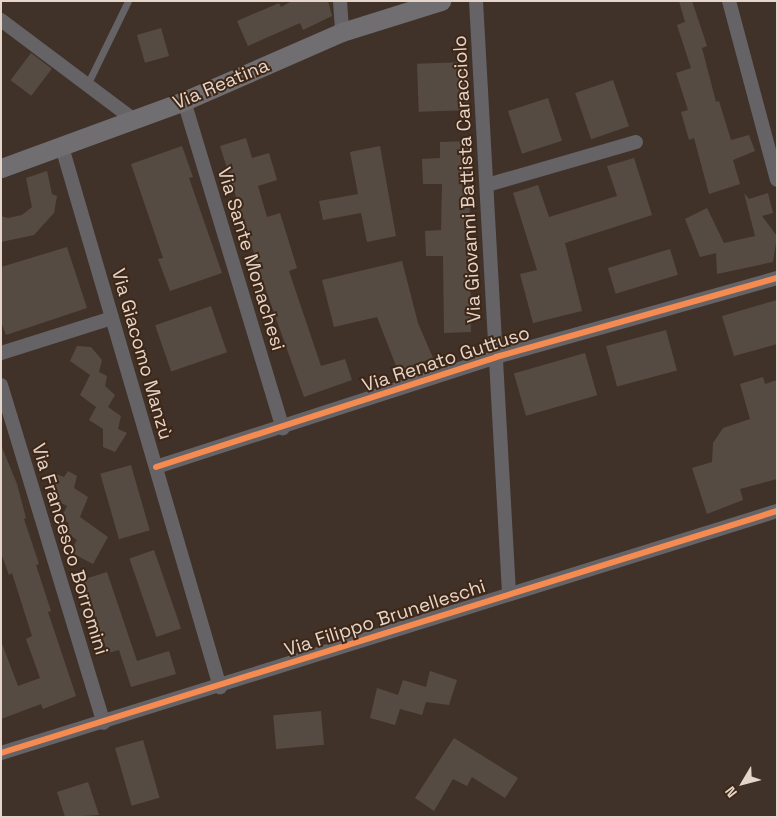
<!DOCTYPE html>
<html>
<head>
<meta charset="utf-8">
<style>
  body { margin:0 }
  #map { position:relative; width:778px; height:818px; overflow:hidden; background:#403229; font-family:"Space Grotesk",sans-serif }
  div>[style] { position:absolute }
  .building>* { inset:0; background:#564b43; transform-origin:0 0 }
  .lane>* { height:7px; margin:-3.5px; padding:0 3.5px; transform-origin:3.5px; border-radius:3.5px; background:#666366 }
  .street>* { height:14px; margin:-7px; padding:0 7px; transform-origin:7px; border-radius:7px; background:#666366 }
  .secondary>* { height:19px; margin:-9.5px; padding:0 9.5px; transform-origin:9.5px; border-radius:9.5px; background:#706e71 }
  .cycleway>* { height:6px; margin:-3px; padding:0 3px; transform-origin:3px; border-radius:3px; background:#f68b52 }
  span { translate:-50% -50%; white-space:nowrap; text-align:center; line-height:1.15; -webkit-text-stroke:4px #3e2716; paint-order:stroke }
  .street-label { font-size:19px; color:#e5d5cb }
  .frame { position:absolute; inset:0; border:2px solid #e5d5cb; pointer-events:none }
  .north { position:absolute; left:718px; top:758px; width:50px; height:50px; -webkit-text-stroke:4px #3e2716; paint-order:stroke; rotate:233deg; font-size:14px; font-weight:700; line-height:20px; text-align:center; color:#e5d5cb }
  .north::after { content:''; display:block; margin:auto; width:18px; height:22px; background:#e5d5cb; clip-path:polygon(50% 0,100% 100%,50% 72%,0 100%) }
</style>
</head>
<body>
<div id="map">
  <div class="building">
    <div style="clip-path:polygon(292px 1px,328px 1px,332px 16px,303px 30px,300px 23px,248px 46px,237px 21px,279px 3px,281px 7px)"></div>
    <div style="clip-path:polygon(679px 1px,692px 1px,707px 46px,702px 48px,716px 102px,719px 101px,731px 140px,749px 135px,755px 151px,733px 160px,740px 184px,709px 194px,694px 138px,689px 140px,681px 112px,688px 110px,676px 73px,691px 68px,677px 25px,685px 22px)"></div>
    <div style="left:161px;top:28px;width:29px;height:25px;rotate:74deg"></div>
    <div style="left:31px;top:53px;width:26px;height:34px;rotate:37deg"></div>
    <div style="left:468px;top:62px;width:48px;height:51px;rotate:88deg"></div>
    <div style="left:613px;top:80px;width:49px;height:40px;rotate:71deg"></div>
    <div style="left:548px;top:98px;width:45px;height:42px;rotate:72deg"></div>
    <div style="clip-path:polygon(246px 138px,252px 158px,269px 153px,277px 180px,258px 186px,267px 217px,280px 213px,297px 268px,289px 271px,321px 366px,345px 359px,352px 380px,304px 397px,262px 279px,220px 146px)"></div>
    <div style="clip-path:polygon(469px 141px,471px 332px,444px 333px,443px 256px,426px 256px,425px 231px,441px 230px,442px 184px,423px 184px,422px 159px,440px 158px,440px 142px)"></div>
    <div style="clip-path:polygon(182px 146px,193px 177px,189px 178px,222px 273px,170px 291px,158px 259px,163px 258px,131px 164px)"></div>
    <div style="clip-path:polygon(380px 146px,396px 236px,367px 242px,361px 213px,323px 220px,319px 201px,358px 194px,350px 152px)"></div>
    <div style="clip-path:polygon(634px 158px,652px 215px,565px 243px,582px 311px,533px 323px,520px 274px,537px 270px,513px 193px,538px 185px,549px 217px,617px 196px,607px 166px)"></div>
    <div style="clip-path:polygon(47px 171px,52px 194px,57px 196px,54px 213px,34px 235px,1px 242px,1px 216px,8px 218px,22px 215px,32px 207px,26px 178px)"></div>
    <div style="clip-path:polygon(744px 193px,749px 199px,768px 193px,773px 213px,762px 216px,777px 236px,773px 262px,717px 274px,716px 253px,700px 257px,685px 219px,707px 208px,724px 243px,755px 236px)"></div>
    <div style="clip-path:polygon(67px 247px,87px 308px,6px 335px,1px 322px,1px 267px)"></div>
    <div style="left:670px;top:249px;width:27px;height:65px;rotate:73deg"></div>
    <div style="clip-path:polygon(402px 261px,418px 323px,433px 358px,398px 371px,377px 317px,334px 327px,322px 280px)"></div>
    <div style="clip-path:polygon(777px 300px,777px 344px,734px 356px,722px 316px)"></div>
    <div style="left:211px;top:306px;width:49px;height:59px;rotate:71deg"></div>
    <div style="left:666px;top:330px;width:42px;height:62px;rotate:75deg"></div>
    <div style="clip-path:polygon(77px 346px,91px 347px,102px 360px,99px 372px,107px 376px,105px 386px,115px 395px,108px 407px,121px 416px,118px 429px,127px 433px,115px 452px,103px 447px,103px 429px,89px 420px,96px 407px,80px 395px,90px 375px,70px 361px)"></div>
    <div style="left:585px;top:353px;width:44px;height:74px;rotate:74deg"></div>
    <div style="clip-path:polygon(763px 377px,765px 384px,777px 380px,777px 479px,740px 489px,743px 500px,707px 514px,692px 468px,712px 462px,713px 443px,723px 428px,750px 419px,740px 384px)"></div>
    <div style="clip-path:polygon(1px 445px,17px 484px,26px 518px,24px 519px,39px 564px,36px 565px,51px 611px,48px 612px,76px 696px,43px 709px,41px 704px,1px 719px,1px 641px,18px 686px,40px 678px,26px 639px,32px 636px,12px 573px,9px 575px,1px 553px)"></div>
    <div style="left:131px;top:465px;width:68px;height:32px;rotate:74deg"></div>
    <div style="clip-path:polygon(68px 471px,77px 476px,74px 488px,88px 497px,80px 517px,108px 537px,93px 564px,70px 552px,77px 540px,66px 532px,69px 523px,61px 518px,67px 506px,52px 498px,57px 491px,50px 486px,56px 474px,64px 477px)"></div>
    <div style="left:154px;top:550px;width:83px;height:26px;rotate:71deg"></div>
    <div style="clip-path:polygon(107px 572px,137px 661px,169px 651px,176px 674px,131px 687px,119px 650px,108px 653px,82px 580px)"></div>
    <div style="clip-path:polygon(430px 671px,457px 680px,449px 705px,426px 702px,422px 715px,400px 709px,395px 725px,370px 718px,377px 688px,398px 695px,403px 680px,426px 687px)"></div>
    <div style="left:321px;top:711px;width:34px;height:48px;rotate:85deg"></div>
    <div style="clip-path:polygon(454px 738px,518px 778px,505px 798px,472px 777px,467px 786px,453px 779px,434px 811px,415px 798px)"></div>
    <div style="left:143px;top:740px;width:60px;height:29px;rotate:74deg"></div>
    <div style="clip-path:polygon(88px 782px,99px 815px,65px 817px,57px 792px)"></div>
  </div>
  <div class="lane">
    <div style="left:87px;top:85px;width:93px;rotate:-64deg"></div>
  </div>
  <div class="street">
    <div style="left:340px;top:1px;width:31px;rotate:86deg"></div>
    <div style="left:476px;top:1px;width:594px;rotate:86.81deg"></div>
    <div style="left:729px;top:1px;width:185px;rotate:75deg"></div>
    <div style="left:1px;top:20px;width:165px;rotate:36.9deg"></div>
    <div style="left:184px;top:101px;width:342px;rotate:73.2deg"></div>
    <div style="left:62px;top:147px;width:563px;rotate:73.69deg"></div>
    <div style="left:487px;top:185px;width:155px;rotate:-16.1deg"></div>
    <div style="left:1px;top:353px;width:116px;rotate:-17.5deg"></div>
    <div style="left:1px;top:385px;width:353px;rotate:73.1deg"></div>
    <div style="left:156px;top:467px;width:357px;rotate:-17.9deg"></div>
    <div style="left:496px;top:357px;width:292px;rotate:-15.7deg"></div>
    <div style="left:1px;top:753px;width:813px;rotate:-17.32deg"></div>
  </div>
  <div class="secondary">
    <div style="left:1px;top:168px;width:195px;rotate:-20.1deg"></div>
    <div style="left:184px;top:101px;width:172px;rotate:-23.6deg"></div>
    <div style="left:342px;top:32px;width:104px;rotate:-17.4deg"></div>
  </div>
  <div class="cycleway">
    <div style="left:156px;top:467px;width:357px;rotate:-17.9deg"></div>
    <div style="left:496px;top:357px;width:292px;rotate:-15.7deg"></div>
    <div style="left:1px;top:753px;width:813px;rotate:-17.32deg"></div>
  </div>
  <div class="street-label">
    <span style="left:221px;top:84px;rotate:-23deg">Via Reatina</span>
    <span style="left:467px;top:179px;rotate:-93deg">Via Giovanni Battista Caracciolo</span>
    <span style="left:251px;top:259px;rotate:73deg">Via Sante Monachesi</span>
    <span style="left:142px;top:354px;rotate:74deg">Via Giacomo Manzù</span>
    <span style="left:446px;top:359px;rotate:-18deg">Via Renato Guttuso</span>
    <span style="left:70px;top:549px;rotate:73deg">Via Francesco Borromini</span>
    <span style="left:385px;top:618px;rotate:-18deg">Via Filippo Brunelleschi</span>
  </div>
  <div class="frame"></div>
  <div class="north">N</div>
</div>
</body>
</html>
